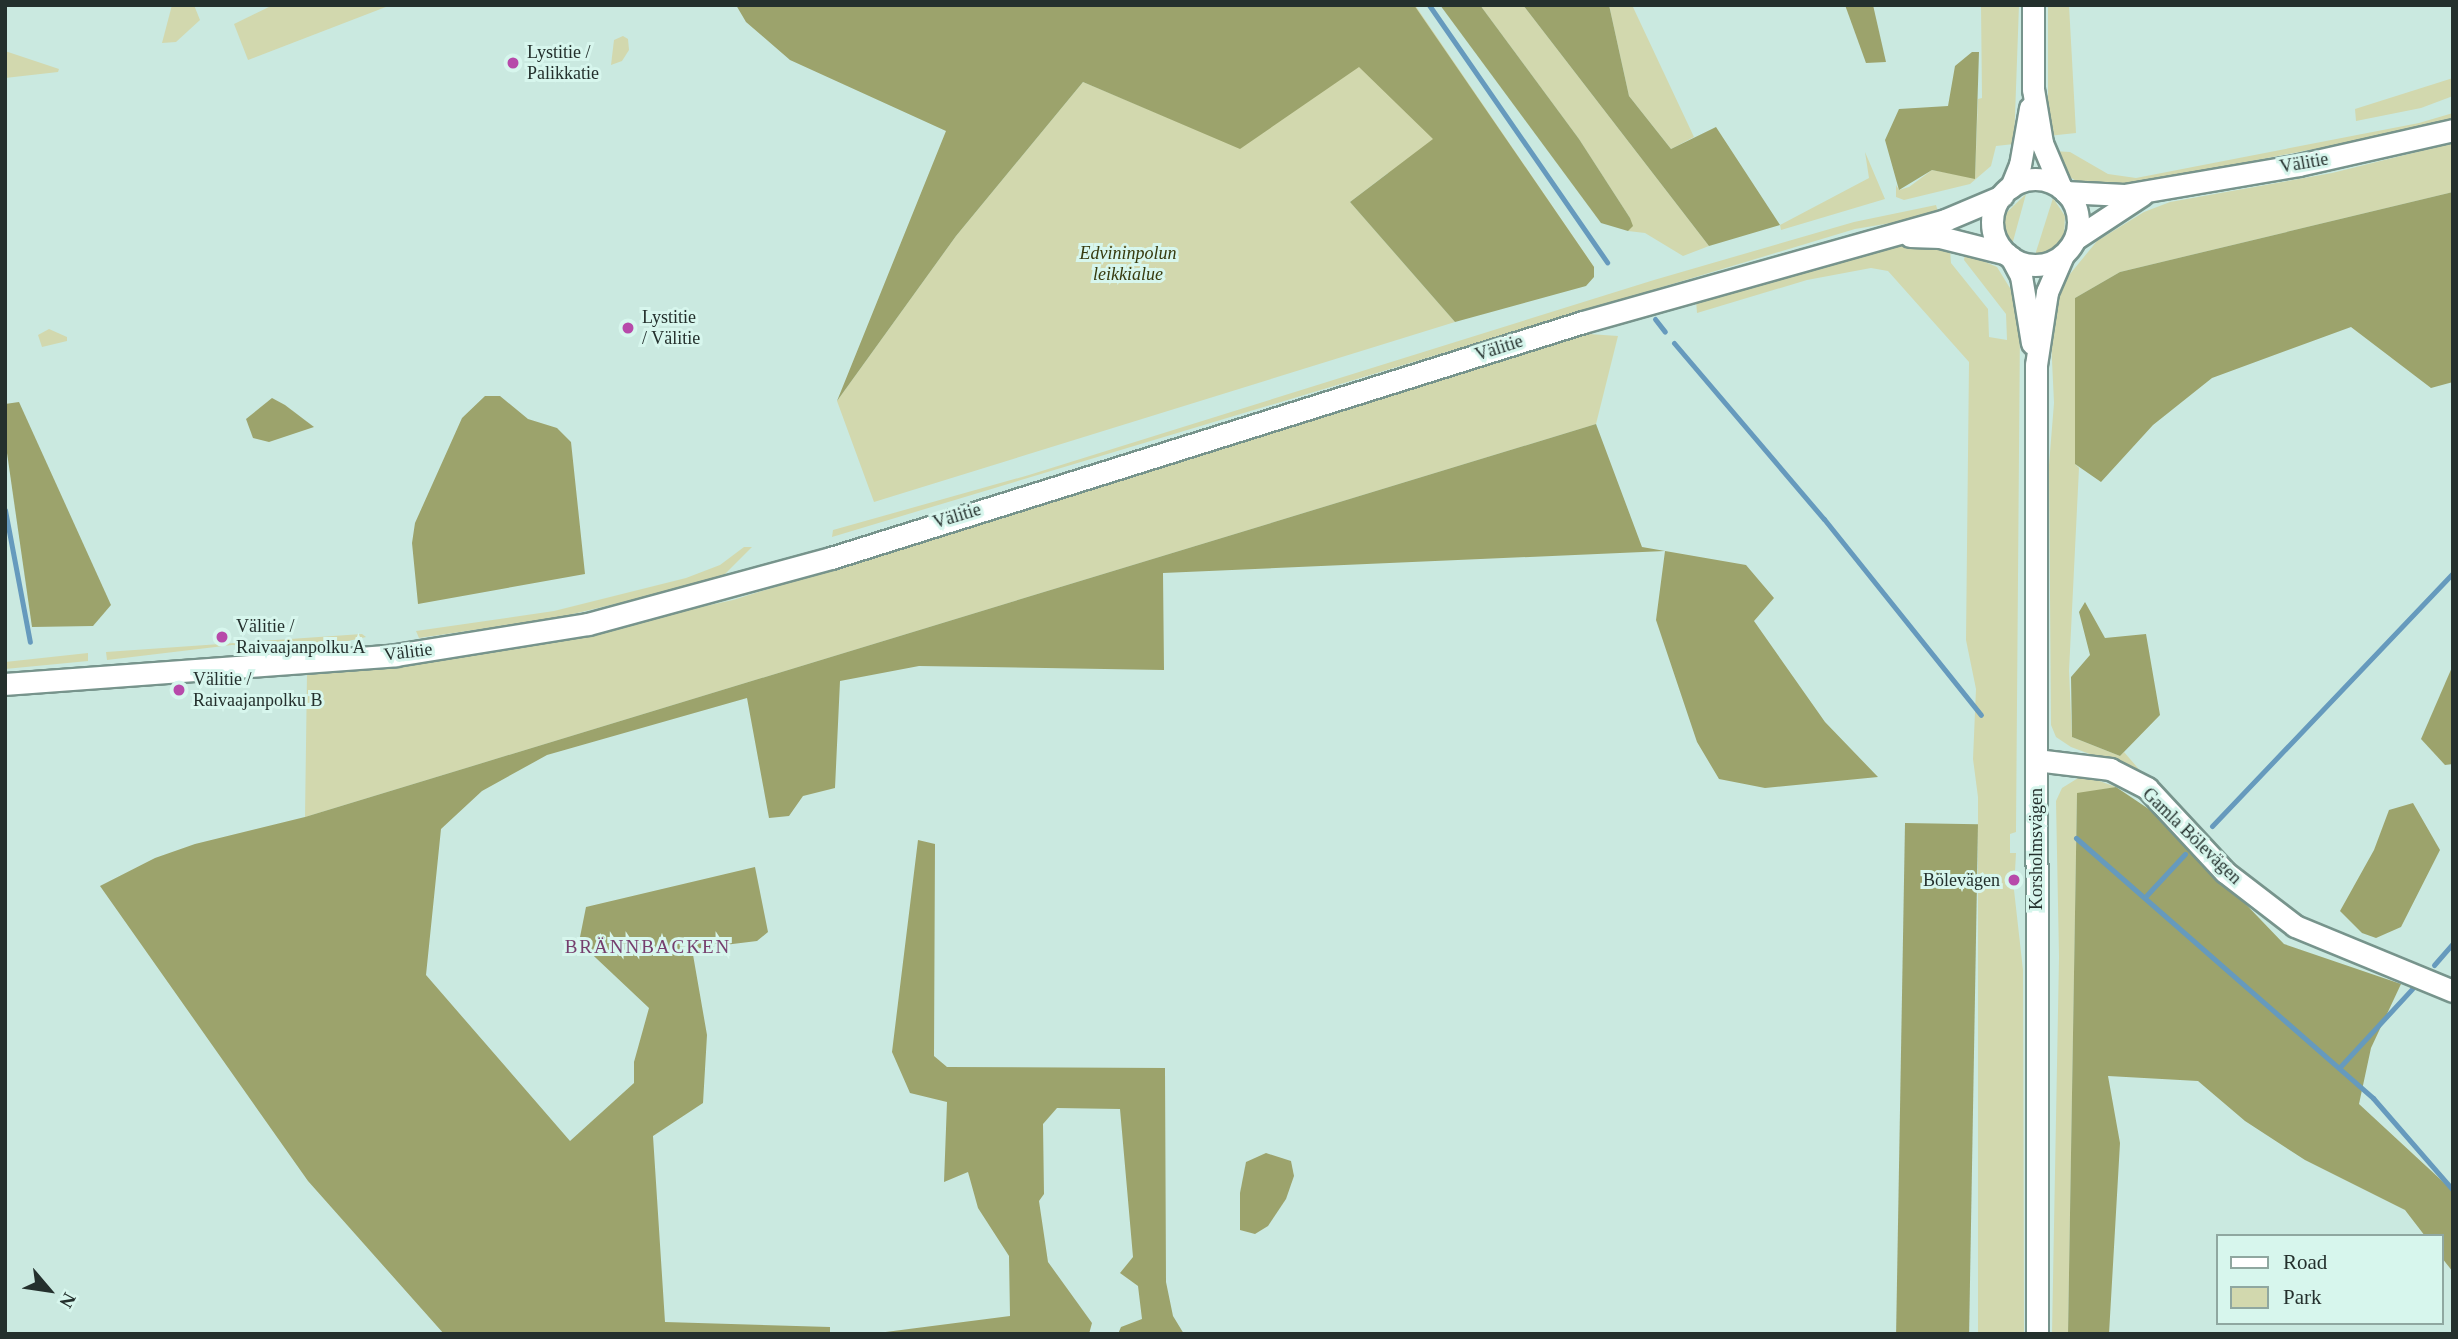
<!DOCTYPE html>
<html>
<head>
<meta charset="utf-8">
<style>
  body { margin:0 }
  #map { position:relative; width:2458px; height:1339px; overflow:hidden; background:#cae9e0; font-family:Georgia,serif }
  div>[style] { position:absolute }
  .green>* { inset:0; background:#d2d8ae }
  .forest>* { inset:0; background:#9ca36c; transform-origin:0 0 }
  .stream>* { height:5px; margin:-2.5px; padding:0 2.5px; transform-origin:2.5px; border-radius:2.5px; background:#669abd }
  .roads { filter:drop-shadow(2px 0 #77948c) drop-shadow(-2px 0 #77948c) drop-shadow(0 2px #77948c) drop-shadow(0 -2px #77948c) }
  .secondary>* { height:21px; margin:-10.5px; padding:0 10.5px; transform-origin:10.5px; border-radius:10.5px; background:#fff }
  .secondary>.ring { margin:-10.5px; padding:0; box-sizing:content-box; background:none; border:21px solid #fff; border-radius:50% }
  .dots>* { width:19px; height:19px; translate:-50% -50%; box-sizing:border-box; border:4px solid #d7f6ed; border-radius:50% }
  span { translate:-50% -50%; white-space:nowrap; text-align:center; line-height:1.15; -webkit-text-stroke:6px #d7f6ed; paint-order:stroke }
  .poi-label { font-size:18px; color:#24302d }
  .left { translate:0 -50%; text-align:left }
  .right { translate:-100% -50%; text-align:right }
  .street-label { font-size:18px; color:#24302d }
  .park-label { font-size:18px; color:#373b0f; font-style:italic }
  .neighbourhood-label { font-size:19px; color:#753e6d; letter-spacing:2px }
  .frame { position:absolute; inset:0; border:7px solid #24302d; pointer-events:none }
  .legend { position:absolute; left:2216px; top:1234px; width:228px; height:91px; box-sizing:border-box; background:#d7f6ed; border:2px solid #8fa7a0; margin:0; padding:9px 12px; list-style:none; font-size:21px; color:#24302d }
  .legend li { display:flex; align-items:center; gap:14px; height:35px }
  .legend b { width:35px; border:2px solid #8fa7a0 }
  .north { position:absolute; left:14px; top:1255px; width:70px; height:70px; -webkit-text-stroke:5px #d7f6ed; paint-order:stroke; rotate:119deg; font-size:19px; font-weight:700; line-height:28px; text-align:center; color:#24302d }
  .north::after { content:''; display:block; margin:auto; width:24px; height:32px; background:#24302d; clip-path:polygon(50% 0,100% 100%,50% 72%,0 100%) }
</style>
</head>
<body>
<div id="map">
  <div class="green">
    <div style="clip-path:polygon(172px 5px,194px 5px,200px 20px,176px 42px,162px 43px)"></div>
    <div style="clip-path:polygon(273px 5px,391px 5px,248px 60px,234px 24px)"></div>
    <div style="clip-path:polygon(1257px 5px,1415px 5px,1594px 267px,1582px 277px,1388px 173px,1350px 202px,1455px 322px,874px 502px,837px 401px,956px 236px,1083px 82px,1240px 148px)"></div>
    <div style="clip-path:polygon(1480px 5px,1523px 5px,1709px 246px,1683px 256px,1645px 233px,1628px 231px,1630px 218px,1579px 139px)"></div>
    <div style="clip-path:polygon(1609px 5px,1632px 5px,1694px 137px,1671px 149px,1629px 96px)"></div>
    <div style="clip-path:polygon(1981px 5px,2019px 5px,2014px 144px,1996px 146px,1991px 166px,1970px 184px,1904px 200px,1896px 197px,1896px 185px,1899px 190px,1909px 187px,1932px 170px,1975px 178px,1978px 99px,1982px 98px)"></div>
    <div style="clip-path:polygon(2048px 5px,2069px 5px,2076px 133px,2048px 136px)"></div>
    <div style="clip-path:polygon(623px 36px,628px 39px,629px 50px,622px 61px,611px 65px,614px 40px)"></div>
    <div style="clip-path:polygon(5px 51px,59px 69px,58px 72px,5px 78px)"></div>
    <div style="clip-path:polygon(2453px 78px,2453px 96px,2421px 108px,2356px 121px,2355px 109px)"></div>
    <div style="clip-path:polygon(2453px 113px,2453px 118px,2423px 128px,2133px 184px,2079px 183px,2067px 175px,2053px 151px,2070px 152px,2108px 174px,2136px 178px,2419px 123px)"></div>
    <div style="clip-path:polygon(2453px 143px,2453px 192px,2120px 272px,2075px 298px,2075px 464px,2079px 468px,2069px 671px,2072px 737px,2120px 756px,2124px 752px,2143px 774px,2071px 747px,2056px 737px,2051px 725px,2049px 465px,2054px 403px,2050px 318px,2061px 285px,2097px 241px,2144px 212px,2170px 202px,2332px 173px)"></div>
    <div style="clip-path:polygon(1865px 152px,1885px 199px,1781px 230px,1780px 225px,1869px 178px)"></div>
    <div style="clip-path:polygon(2026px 194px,2012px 245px,2004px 233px,2004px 215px)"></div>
    <div style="clip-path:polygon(2053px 198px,2065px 216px,2064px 237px,2048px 253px,2035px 255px)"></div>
    <div style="clip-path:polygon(1936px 205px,1939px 215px,1855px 229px,832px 537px,833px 530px,1029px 475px,1654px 280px,1854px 222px)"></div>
    <div style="clip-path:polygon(1893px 245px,1950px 249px,1951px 263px,1988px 309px,1989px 337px,2007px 340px,2006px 314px,1964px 260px,1965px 253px,1997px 267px,2013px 293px,2020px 325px,2016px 832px,2010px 834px,2010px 853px,2016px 853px,2014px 890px,2023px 970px,2024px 1334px,1978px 1334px,1978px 797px,1973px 759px,1976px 689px,1966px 640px,1969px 362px,1888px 271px,1871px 268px,1807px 280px,1697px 313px,1696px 300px)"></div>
    <div style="clip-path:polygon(49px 329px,67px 337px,67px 341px,42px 347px,38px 335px)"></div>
    <div style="clip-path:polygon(1589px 334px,1618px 336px,1596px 424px,305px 817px,307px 673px,401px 666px,516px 647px,733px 600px)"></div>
    <div style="clip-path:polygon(744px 547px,752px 547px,725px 574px,691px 586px,556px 618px,419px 638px,416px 631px,554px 611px,686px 578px,720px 565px)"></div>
    <div style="clip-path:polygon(362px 634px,366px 637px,316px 648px,232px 645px,107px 660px,106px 652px)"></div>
    <div style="clip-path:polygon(88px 653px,88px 661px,5px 669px,5px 662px)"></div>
    <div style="clip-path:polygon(2083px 775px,2116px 787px,2077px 794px,2068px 1334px,2052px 1334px,2059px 957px,2056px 801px,2062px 788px)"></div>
  </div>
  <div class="forest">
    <div style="clip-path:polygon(736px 5px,1414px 5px,1594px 267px,1594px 277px,1586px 286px,1455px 322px,1350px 202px,1433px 139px,1359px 67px,1240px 149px,1083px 82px,956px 236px,837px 401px,946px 131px,790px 60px,746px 22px)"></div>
    <div style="clip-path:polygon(1440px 5px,1480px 5px,1579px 139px,1630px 218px,1633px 226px,1628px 231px,1601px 223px)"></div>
    <div style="clip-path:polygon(1523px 5px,1609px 5px,1629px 96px,1671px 149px,1716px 127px,1780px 225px,1709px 246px)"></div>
    <div style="clip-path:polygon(1845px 5px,1873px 5px,1886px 62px,1866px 63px)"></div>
    <div style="clip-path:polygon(1972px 52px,1979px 52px,1975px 179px,1932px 170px,1899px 190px,1885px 140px,1899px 109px,1948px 106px,1955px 66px)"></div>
    <div style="clip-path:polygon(2453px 192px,2453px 382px,2431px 388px,2351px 327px,2212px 378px,2153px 425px,2101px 482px,2075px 464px,2075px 298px,2120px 272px)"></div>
    <div style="clip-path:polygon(485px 396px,500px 396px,528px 419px,557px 428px,571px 442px,585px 574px,418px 604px,412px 543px,415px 523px,462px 418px)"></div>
    <div style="clip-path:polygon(272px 398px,285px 405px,314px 427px,269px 442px,253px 438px,246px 419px)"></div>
    <div style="clip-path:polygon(19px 402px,111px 605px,93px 626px,32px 627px,5px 439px,5px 404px)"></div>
    <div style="clip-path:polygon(1596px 424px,1642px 547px,1746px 565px,1774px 598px,1754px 621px,1825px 722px,1878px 777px,1765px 788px,1719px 779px,1697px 742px,1656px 620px,1665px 551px,1163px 573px,1164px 670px,919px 666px,840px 681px,835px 788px,803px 796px,789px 816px,769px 818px,747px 698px,547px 755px,482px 791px,441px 829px,426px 975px,570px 1141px,634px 1083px,634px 1062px,649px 1008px,579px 942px,586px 907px,755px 867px,768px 932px,757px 941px,692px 949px,707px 1035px,703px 1103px,653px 1136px,665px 1322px,830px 1327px,830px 1334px,444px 1334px,308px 1181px,100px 886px,155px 858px,195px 844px,305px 817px)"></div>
    <div style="clip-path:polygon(2085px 602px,2105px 638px,2146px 634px,2160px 715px,2120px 756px,2072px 737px,2071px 677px,2090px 655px,2079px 612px)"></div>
    <div style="clip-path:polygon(2453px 665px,2453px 764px,2445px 765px,2421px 739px)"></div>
    <div style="clip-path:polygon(2116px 787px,2165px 820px,2284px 944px,2401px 984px,2371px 1048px,2359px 1104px,2453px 1191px,2453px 1272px,2442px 1258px,2442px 1236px,2425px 1236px,2405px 1210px,2305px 1160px,2245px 1121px,2198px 1081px,2108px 1076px,2120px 1143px,2109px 1334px,2068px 1334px,2077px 793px)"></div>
    <div style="clip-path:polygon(2413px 803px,2440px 850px,2401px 927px,2376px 938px,2362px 933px,2340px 911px,2374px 850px,2389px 810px)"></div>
    <div style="left:1905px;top:823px;width:73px;height:511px;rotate:1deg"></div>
    <div style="clip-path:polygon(918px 840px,935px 844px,934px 1056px,947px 1067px,1165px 1068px,1166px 1282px,1173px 1316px,1184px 1334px,1118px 1334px,1121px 1327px,1142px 1319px,1138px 1286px,1120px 1273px,1133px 1257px,1120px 1109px,1057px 1108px,1043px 1124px,1044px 1194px,1039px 1201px,1048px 1262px,1092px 1323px,1089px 1334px,870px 1334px,1010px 1316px,1009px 1256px,978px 1208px,968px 1172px,944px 1182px,947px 1102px,910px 1093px,892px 1052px)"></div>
    <div style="clip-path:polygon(1266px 1153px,1291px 1161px,1294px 1176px,1286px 1199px,1268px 1226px,1255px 1234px,1240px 1230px,1240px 1193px,1246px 1162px)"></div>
  </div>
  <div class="stream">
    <div style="left:1429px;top:5px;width:313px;rotate:55.3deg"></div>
    <div style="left:1655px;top:319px;width:16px;rotate:52deg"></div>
    <div style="left:1674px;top:343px;width:231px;rotate:49.6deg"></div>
    <div style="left:1824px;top:519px;width:251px;rotate:51.3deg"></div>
    <div style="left:5px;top:510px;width:134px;rotate:79.3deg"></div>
    <div style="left:2212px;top:826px;width:349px;rotate:-46.4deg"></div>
    <div style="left:2076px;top:838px;width:395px;rotate:41.2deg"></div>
    <div style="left:2373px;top:1098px;width:122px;rotate:49deg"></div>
    <div style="left:2145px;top:897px;width:59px;rotate:-47.1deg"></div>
    <div style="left:2434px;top:965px;width:29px;rotate:-49deg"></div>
    <div style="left:2339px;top:1068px;width:108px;rotate:-47.3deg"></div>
  </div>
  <div class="roads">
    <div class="secondary">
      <div style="left:2033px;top:5px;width:84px;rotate:90deg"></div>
      <div style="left:2033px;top:89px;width:55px;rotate:80.5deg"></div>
      <div style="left:2042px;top:143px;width:49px;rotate:67.1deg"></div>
      <div class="ring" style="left:1992px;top:179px;width:65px;height:65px"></div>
      <div style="left:2011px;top:187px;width:24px;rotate:-68deg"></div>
      <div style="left:2020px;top:165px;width:58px;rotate:-80deg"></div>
      <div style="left:2065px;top:192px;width:59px;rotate:2.9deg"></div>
      <div style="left:2124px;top:195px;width:178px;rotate:-9.7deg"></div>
      <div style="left:2299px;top:165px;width:158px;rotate:-12.8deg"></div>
      <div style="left:1910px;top:236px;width:30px;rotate:2deg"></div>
      <div style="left:1940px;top:237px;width:69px;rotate:14.2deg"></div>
      <div style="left:2075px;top:239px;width:80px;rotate:-33.3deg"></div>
      <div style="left:2011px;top:257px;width:21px;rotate:62deg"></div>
      <div style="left:2021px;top:276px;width:68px;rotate:80.7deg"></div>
      <div style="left:5px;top:684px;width:392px;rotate:-4.2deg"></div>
      <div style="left:396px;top:655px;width:194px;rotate:-9.2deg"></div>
      <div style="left:588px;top:624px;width:252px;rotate:-15.2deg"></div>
      <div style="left:831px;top:558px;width:788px;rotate:-17.42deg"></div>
      <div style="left:1583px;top:322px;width:376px;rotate:-15.7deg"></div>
      <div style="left:1945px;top:220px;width:62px;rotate:-22.8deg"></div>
      <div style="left:2036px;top:760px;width:75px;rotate:6.9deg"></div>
      <div style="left:2110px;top:769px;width:42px;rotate:27.2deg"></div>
      <div style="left:2147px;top:788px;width:115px;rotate:47.1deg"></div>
      <div style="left:2225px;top:872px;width:88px;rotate:37.6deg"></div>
      <div style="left:2295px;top:926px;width:171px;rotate:22.4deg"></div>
      <div style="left:2037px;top:1334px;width:969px;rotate:-90.06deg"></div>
      <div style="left:2036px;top:365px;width:74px;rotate:-81.4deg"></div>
      <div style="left:2047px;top:292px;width:40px;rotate:-66.6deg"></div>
    </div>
  </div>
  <div class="dots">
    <div style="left:513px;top:63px;background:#b74aaa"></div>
    <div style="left:628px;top:328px;background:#b74aaa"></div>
    <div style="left:222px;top:637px;background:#b74aaa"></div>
    <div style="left:179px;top:690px;background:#b74aaa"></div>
    <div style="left:2014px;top:880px;background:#b74aaa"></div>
  </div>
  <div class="poi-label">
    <span class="left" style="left:527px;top:63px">Lystitie /<br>Palikkatie</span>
    <span class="left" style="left:642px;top:328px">Lystitie<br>/ Välitie</span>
    <span class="left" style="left:236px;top:637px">Välitie /<br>Raivaajanpolku A</span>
    <span class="left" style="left:193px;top:690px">Välitie /<br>Raivaajanpolku B</span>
    <span class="right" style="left:2000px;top:880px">Bölevägen</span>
  </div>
  <div class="street-label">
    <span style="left:2304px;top:163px;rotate:-10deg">Välitie</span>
    <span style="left:1499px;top:348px;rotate:-18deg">Välitie</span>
    <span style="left:957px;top:516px;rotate:-17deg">Välitie</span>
    <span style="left:408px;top:652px;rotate:-7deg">Välitie</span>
    <span style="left:2192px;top:836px;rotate:44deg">Gamla Bölevägen</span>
    <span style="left:2036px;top:849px;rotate:-90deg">Korsholmsvägen</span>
  </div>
  <div class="park-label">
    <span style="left:1128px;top:264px">Edvininpolun<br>leikkialue</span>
  </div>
  <div class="neighbourhood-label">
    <span style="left:648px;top:947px">BRÄNNBACKEN</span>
  </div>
  <div class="frame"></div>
  <ul class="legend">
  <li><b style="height:9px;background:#fff"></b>Road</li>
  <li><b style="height:19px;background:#d2d8ae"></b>Park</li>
  </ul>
  <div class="north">N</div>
</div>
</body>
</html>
